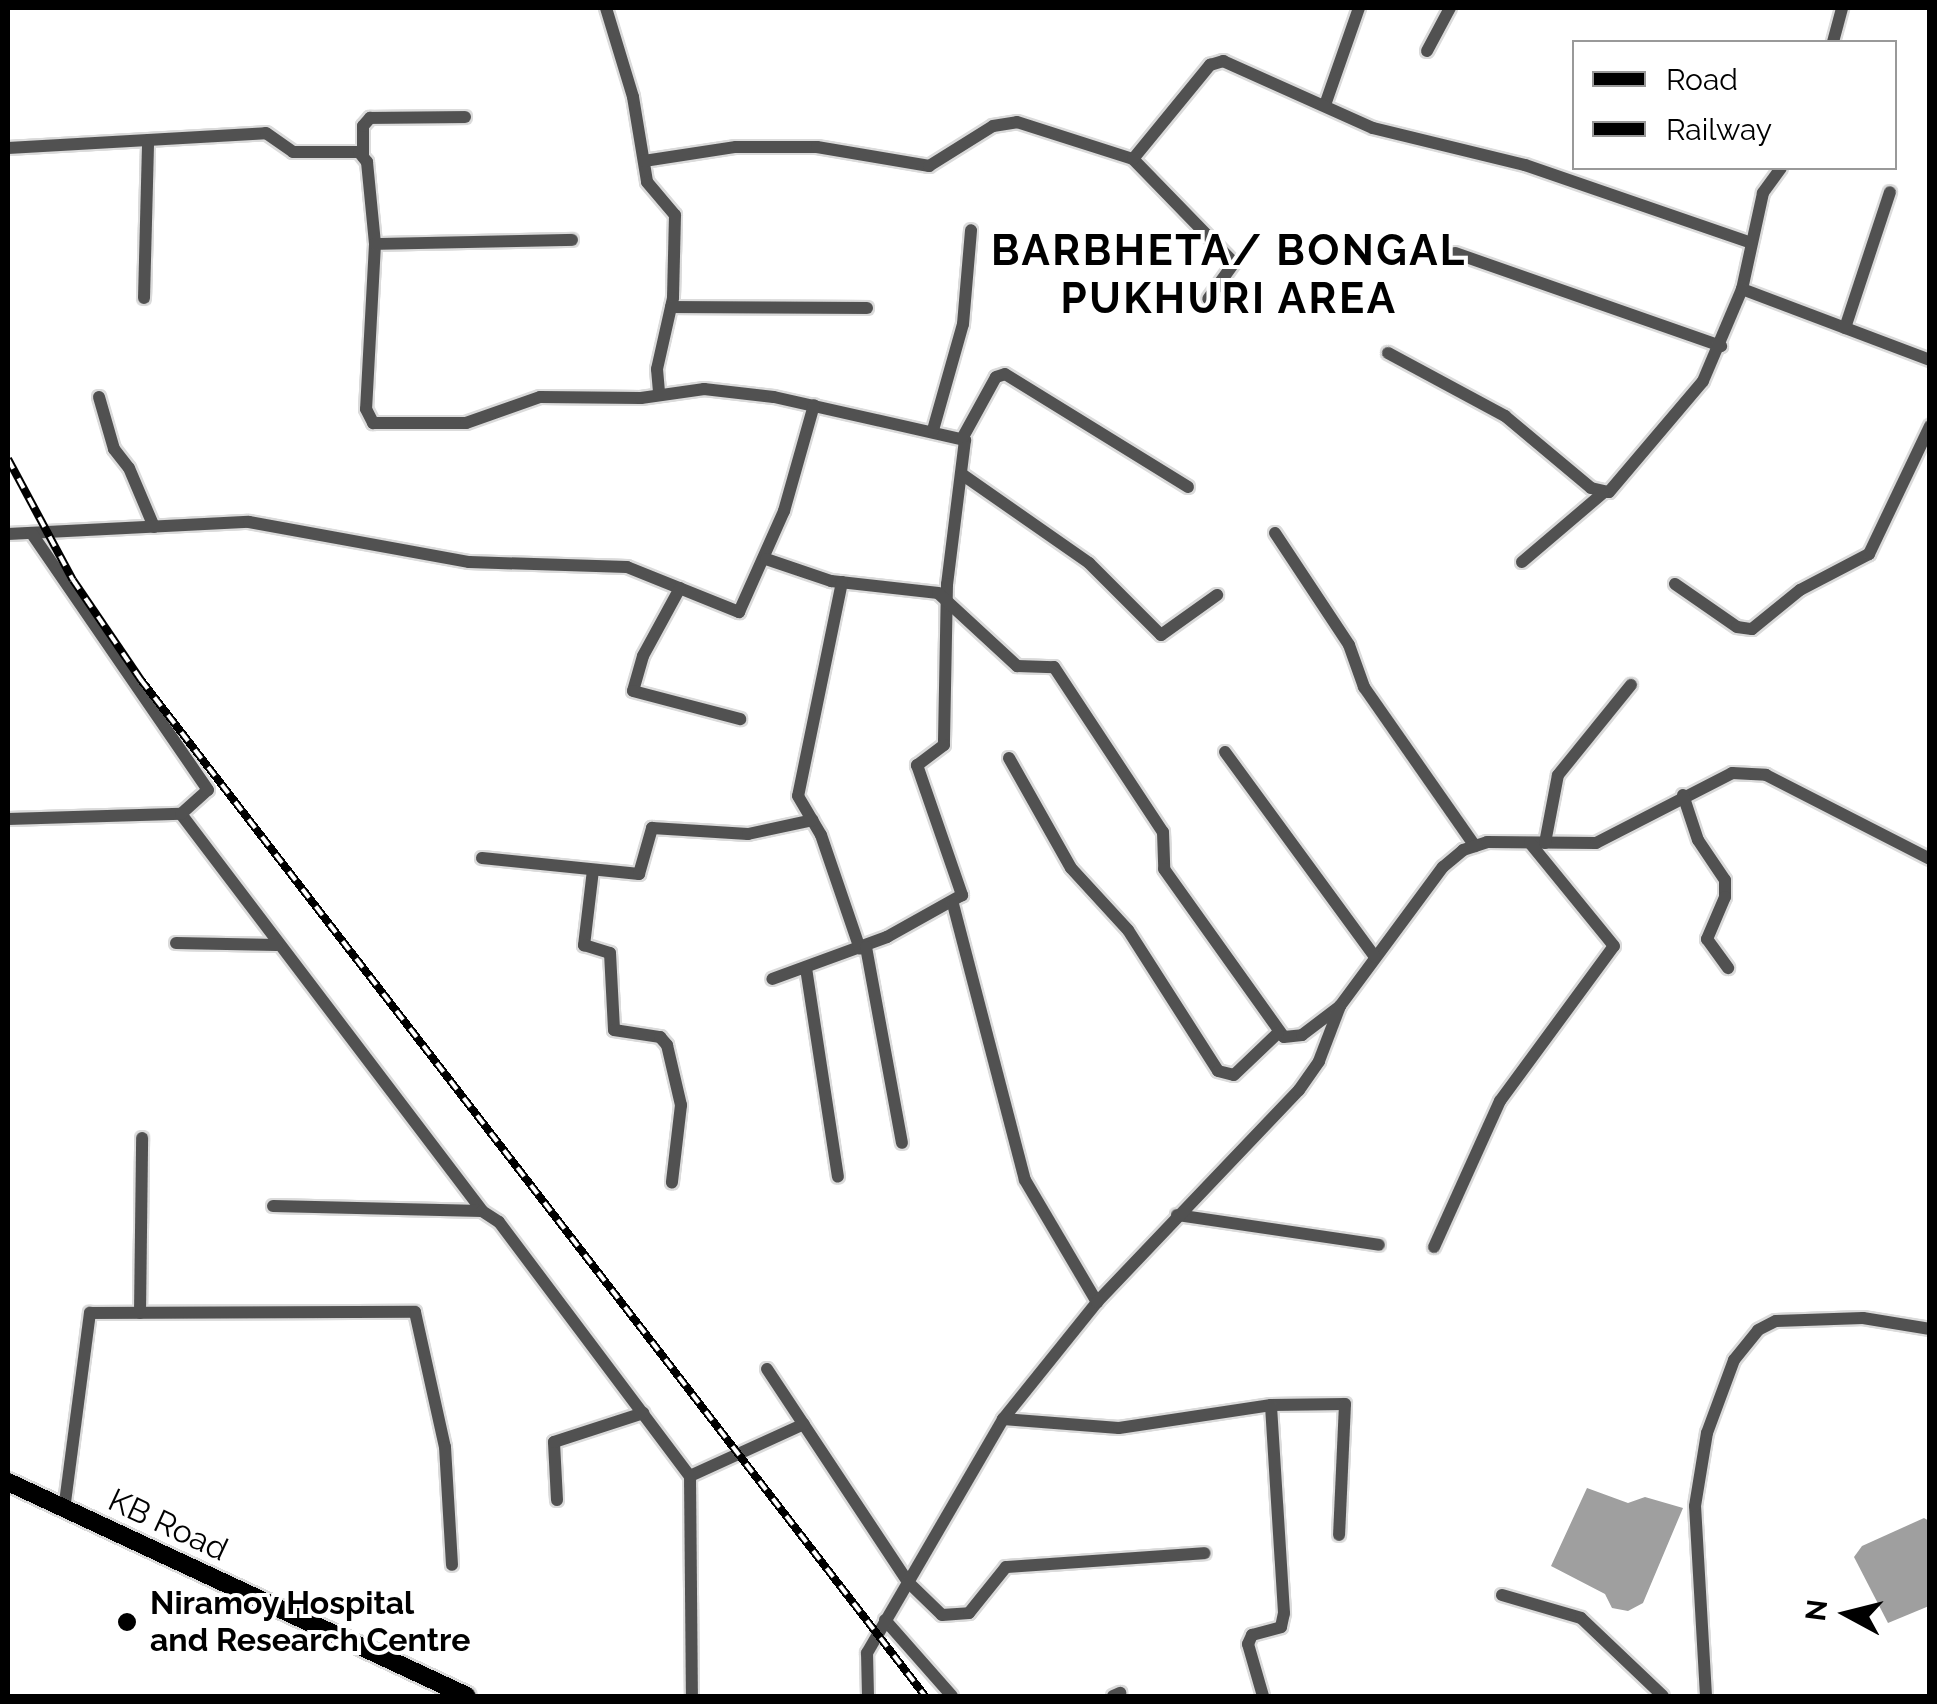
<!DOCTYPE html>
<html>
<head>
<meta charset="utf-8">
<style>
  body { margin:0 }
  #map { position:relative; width:1937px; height:1704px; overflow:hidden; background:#fff; font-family:Raleway,sans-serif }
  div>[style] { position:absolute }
  .water>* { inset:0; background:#9f9f9f }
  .roads { filter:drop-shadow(2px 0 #dbdbdb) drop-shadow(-2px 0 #dbdbdb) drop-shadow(0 2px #dbdbdb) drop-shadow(0 -2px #dbdbdb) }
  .minor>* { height:12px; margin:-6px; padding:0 6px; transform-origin:6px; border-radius:6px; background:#515151 }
  .major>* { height:18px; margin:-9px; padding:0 9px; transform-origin:9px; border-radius:9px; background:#000 }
  .rail>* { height:8px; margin-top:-4px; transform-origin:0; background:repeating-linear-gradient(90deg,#fff 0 11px,#000 0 22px); box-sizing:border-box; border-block:2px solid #000 }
  .dots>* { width:28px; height:28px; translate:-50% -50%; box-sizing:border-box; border:5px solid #fff; border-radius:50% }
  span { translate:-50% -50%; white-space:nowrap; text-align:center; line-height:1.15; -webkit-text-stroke:8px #fff; paint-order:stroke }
  .street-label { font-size:32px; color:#000 }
  .poi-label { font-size:32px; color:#000; font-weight:700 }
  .left { translate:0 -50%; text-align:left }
  .district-label { font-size:42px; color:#000; font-weight:700; letter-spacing:2.5px }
  .frame { position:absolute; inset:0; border:10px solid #000; pointer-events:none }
  .legend { position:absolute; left:1572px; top:40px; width:325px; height:130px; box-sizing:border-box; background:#fff; border:2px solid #999; margin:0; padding:12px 18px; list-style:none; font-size:30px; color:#000 }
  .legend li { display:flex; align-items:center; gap:20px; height:50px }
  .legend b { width:50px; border:2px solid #999 }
  .north { position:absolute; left:1797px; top:1564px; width:100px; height:100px; -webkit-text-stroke:8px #fff; paint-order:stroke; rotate:277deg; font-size:28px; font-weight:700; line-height:40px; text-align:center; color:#000 }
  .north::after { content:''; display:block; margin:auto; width:35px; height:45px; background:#000; clip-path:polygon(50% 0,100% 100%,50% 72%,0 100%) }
</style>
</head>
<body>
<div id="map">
  <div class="water">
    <div style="clip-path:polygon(1587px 1488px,1628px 1503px,1645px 1497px,1683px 1508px,1643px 1603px,1628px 1611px,1612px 1608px,1605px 1594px,1551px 1566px)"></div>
    <div style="clip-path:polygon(1924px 1518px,1929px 1521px,1929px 1606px,1888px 1623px,1854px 1557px,1862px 1546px)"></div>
  </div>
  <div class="roads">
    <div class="minor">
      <div style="left:606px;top:8px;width:93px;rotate:73.1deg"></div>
      <div style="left:633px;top:97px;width:86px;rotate:80.6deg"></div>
      <div style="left:647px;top:182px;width:43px;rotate:49.7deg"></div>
      <div style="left:675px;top:215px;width:83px;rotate:91.4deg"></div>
      <div style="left:673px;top:298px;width:73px;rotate:102.7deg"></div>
      <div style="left:657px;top:369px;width:25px;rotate:85deg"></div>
      <div style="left:1833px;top:42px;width:35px;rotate:-75deg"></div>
      <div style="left:1427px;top:51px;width:49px;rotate:-61.9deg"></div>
      <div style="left:1325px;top:105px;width:103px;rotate:-70.7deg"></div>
      <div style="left:8px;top:148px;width:258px;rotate:-3.3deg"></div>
      <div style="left:266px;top:133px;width:33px;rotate:35deg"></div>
      <div style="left:293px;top:152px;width:66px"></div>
      <div style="left:359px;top:152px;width:13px;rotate:51deg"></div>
      <div style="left:367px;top:162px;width:82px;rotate:84.4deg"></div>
      <div style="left:375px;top:244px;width:165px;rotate:93.1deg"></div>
      <div style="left:366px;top:409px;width:16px;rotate:63deg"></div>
      <div style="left:373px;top:423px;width:93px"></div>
      <div style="left:466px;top:423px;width:78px;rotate:-19.4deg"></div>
      <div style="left:540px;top:397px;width:101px;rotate:0.6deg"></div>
      <div style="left:641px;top:398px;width:64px;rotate:-8.1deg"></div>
      <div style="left:704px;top:389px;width:70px;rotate:6.5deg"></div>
      <div style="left:774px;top:397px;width:196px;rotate:12.7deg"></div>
      <div style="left:965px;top:440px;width:145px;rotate:97.1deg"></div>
      <div style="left:947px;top:584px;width:161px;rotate:91.1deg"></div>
      <div style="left:944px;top:745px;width:34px;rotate:143deg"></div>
      <div style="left:917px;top:765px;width:138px;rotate:70.9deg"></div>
      <div style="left:962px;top:895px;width:86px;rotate:150.8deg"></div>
      <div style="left:887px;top:937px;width:122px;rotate:159.9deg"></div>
      <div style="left:363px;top:156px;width:30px;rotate:-90deg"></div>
      <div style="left:363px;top:126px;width:11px;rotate:-49deg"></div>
      <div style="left:370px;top:118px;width:95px;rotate:-0.6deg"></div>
      <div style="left:1133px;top:159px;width:145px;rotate:45.8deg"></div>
      <div style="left:1234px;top:263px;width:44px;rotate:125.8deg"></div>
      <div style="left:644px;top:161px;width:93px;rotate:-8.7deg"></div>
      <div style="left:736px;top:147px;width:81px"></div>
      <div style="left:817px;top:147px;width:114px;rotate:9.6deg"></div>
      <div style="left:929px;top:166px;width:75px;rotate:-32deg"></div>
      <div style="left:993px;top:126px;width:24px;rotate:-9deg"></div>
      <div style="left:1017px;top:122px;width:122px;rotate:17.7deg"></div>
      <div style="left:1133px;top:159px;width:122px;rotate:-50.7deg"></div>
      <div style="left:1210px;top:65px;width:14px;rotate:-17deg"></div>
      <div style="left:1223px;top:61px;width:164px;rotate:24.1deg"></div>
      <div style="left:1373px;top:128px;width:156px;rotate:13.7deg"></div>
      <div style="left:1525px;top:165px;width:237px;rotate:19deg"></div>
      <div style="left:1781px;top:168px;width:31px;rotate:126deg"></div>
      <div style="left:1763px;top:193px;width:98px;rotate:102.3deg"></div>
      <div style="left:1742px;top:289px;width:201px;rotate:20.7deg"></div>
      <div style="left:375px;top:244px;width:197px;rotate:-1.2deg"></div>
      <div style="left:1455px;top:253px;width:282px;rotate:19.3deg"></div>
      <div style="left:144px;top:298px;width:158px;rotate:-88.5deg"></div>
      <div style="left:671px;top:307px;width:196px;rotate:0.3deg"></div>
      <div style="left:1845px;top:328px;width:143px;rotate:-71.7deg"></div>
      <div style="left:1388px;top:353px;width:133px;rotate:28.3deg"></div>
      <div style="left:1505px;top:416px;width:112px;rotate:39.9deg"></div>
      <div style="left:1591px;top:488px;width:18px;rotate:13deg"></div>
      <div style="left:1609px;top:492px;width:145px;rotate:-49.7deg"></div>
      <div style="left:1703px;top:381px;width:100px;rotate:-67deg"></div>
      <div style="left:99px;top:397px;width:54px;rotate:73.9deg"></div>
      <div style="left:114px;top:449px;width:24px;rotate:52deg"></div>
      <div style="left:129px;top:468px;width:64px;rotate:67deg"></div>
      <div style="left:933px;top:430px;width:110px;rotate:-74.2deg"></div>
      <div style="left:963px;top:324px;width:94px;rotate:-85.1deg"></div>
      <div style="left:963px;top:437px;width:68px;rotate:-61.2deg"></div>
      <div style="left:996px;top:377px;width:9px;rotate:-18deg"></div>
      <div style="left:1005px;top:374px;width:215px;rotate:31.7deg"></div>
      <div style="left:963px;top:475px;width:154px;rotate:34.9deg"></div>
      <div style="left:1089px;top:563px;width:102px;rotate:45deg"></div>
      <div style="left:1161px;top:635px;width:69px;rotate:-35.5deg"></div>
      <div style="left:1275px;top:533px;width:134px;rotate:56.5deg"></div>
      <div style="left:1349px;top:645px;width:45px;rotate:70.3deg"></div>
      <div style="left:1364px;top:687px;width:194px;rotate:55.1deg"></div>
      <div style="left:8px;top:534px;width:241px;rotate:-2.9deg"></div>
      <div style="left:249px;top:522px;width:224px;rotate:10.3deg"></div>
      <div style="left:469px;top:562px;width:158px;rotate:1.8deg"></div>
      <div style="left:627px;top:567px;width:121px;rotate:21.9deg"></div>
      <div style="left:739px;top:612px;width:111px;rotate:-66deg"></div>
      <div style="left:784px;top:511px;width:110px;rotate:-74.2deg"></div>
      <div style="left:766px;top:559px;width:69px;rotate:18.7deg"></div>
      <div style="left:831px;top:581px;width:108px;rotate:6.4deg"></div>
      <div style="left:938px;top:593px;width:108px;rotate:42.7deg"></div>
      <div style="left:1017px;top:666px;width:37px;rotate:2deg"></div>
      <div style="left:1054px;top:667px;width:198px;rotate:56.6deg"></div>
      <div style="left:1163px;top:832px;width:37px;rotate:88deg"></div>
      <div style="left:1164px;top:869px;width:206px;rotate:54.5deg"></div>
      <div style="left:1284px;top:1037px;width:18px;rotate:-6deg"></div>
      <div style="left:1302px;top:1035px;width:48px;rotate:-37.3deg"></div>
      <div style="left:1340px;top:1006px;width:173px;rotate:-53.5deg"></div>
      <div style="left:1443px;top:867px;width:26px;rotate:-40deg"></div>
      <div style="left:1463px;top:850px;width:25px;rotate:-18deg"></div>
      <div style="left:1487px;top:842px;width:109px;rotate:0.5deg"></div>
      <div style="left:1596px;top:843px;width:153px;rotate:-27.2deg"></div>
      <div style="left:1732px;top:773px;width:34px;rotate:3deg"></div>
      <div style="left:1766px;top:775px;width:184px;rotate:27.1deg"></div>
      <div style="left:1522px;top:562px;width:106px;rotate:-40.4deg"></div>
      <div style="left:842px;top:582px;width:218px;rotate:101.6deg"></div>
      <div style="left:798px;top:796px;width:45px;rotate:59.5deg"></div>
      <div style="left:821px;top:835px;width:120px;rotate:71.1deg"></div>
      <div style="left:1675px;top:584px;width:75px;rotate:34.7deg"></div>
      <div style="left:1737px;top:627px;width:15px;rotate:8deg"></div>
      <div style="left:1752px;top:629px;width:62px;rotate:-39.1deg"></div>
      <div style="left:1800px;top:590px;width:78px;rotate:-27.6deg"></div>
      <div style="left:1869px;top:554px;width:142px;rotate:-64.5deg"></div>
      <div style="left:680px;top:588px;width:77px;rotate:118.6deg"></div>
      <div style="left:643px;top:656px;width:36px;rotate:106deg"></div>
      <div style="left:633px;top:691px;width:111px;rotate:14.7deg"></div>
      <div style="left:1225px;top:752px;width:254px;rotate:53.8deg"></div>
      <div style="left:1009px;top:758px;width:126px;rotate:60.6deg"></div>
      <div style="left:1071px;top:868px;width:84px;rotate:47.4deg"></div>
      <div style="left:1128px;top:930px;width:167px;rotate:57.4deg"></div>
      <div style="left:1218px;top:1071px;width:16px;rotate:14deg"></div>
      <div style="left:1234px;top:1075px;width:61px;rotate:-43.7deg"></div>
      <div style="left:1683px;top:795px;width:47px;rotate:71.6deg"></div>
      <div style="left:1698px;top:840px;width:48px;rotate:56deg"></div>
      <div style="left:1725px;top:880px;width:17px;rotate:90deg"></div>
      <div style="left:1725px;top:897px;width:46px;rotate:113.2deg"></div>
      <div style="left:1707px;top:939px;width:36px;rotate:54deg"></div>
      <div style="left:181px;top:814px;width:498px;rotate:52.8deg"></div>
      <div style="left:8px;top:819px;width:173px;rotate:-1.7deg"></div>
      <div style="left:181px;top:814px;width:36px;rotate:-42deg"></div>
      <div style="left:208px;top:790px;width:311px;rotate:-124.5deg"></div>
      <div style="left:1545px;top:843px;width:69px;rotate:-79.2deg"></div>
      <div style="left:1558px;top:775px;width:116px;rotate:-51deg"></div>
      <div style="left:482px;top:858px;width:158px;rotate:5.8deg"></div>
      <div style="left:639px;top:874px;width:48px;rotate:-74.2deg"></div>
      <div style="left:652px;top:828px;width:96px;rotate:3.6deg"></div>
      <div style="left:748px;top:834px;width:66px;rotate:-12.2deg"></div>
      <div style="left:593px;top:870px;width:76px;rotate:96.8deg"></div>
      <div style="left:584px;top:945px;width:27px;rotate:17deg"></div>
      <div style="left:610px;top:953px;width:77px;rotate:87deg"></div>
      <div style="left:614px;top:1030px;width:47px;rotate:8.7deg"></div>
      <div style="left:660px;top:1037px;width:11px;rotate:49deg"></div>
      <div style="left:667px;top:1045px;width:62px;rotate:76.9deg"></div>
      <div style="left:681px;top:1105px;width:78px;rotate:96.7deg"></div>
      <div style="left:953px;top:904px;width:285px;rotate:75.4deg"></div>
      <div style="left:1025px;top:1180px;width:142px;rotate:59.5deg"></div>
      <div style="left:176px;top:943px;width:101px;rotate:1.1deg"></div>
      <div style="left:866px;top:947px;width:199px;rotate:79.6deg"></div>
      <div style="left:806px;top:968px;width:211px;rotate:81.3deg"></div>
      <div style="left:273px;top:1206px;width:209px;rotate:1.4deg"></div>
      <div style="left:482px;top:1211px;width:20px;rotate:33deg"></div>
      <div style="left:499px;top:1222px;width:318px;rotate:53.1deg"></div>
      <div style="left:690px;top:1476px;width:220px;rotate:89.5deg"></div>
      <div style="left:1177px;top:1215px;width:204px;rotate:8.4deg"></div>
      <div style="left:1434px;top:1247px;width:160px;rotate:-65.7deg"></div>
      <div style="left:1500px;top:1101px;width:192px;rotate:-53.7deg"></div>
      <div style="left:1614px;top:946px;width:133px;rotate:-129.2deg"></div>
      <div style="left:140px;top:1313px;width:175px;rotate:-89.3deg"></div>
      <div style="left:767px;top:1369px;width:255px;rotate:56.5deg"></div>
      <div style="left:908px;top:1582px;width:47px;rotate:44.1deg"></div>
      <div style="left:942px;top:1615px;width:27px;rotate:-4deg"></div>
      <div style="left:969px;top:1613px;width:59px;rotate:-51.2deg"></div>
      <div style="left:1006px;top:1567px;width:199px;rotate:-4deg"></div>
      <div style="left:1003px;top:1419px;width:116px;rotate:4.4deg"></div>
      <div style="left:1119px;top:1428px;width:154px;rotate:-8.6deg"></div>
      <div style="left:1271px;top:1405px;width:74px;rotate:-0.8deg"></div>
      <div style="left:1345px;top:1404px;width:131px;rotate:92.6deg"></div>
      <div style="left:690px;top:1476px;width:125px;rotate:-24.5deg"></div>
      <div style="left:557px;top:1500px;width:58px;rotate:-93deg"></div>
      <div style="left:554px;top:1442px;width:94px;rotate:-18deg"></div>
      <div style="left:64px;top:1510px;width:199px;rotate:-82.5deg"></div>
      <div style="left:90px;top:1313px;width:325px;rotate:-0.2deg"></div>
      <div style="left:415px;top:1312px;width:138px;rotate:77.5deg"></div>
      <div style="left:445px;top:1447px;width:118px;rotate:86.6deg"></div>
      <div style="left:1502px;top:1595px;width:82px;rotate:16.2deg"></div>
      <div style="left:1581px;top:1618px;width:113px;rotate:43.6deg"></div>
      <div style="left:885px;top:1620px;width:101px;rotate:48.6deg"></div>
      <div style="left:868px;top:1696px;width:43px;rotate:-91.3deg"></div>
      <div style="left:867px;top:1653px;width:271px;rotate:-59.8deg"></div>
      <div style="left:1003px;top:1419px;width:150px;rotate:-51.2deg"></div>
      <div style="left:1097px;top:1302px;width:293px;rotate:-46.4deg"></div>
      <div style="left:1299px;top:1090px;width:35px;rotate:-55deg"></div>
      <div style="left:1319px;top:1061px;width:59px;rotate:-69.1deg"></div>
      <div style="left:1113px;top:1696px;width:8px;rotate:-23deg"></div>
      <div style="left:1263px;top:1696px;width:54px;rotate:-106.1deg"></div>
      <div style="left:1248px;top:1644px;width:10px;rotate:-66deg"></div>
      <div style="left:1252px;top:1635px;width:30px;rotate:-15deg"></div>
      <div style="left:1281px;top:1627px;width:14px;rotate:-78deg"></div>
      <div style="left:1284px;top:1613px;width:208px;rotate:-93.6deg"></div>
      <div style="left:1706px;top:1696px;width:190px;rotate:-93.3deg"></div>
      <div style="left:1695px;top:1506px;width:74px;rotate:-80.7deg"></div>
      <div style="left:1707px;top:1433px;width:78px;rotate:-69.7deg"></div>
      <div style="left:1734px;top:1360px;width:38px;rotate:-51deg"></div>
      <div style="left:1758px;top:1330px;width:20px;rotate:-27deg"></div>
      <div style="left:1776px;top:1321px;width:87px;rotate:-2deg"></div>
      <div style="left:1863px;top:1318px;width:68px;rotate:9.3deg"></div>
    </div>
    <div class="major">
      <div style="left:8px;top:1482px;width:506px;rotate:25deg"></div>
    </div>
  </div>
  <div class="rail">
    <div style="left:8px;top:459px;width:137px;rotate:61.8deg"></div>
    <div style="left:73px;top:580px;width:121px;rotate:55.8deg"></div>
    <div style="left:141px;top:680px;width:1283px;rotate:52.34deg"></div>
  </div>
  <div class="dots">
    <div style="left:127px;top:1622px;background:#000"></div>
  </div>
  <div class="street-label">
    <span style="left:168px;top:1525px;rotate:25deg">KB Road</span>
  </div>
  <div class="poi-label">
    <span class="left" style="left:150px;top:1622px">Niramoy Hospital<br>and Research Centre</span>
  </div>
  <div class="district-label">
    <span style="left:1229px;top:275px">BARBHETA/ BONGAL<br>PUKHURI AREA</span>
  </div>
  <div class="frame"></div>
  <ul class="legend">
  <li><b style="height:12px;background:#000"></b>Road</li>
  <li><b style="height:12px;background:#000"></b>Railway</li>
  </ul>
  <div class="north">N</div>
</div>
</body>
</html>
